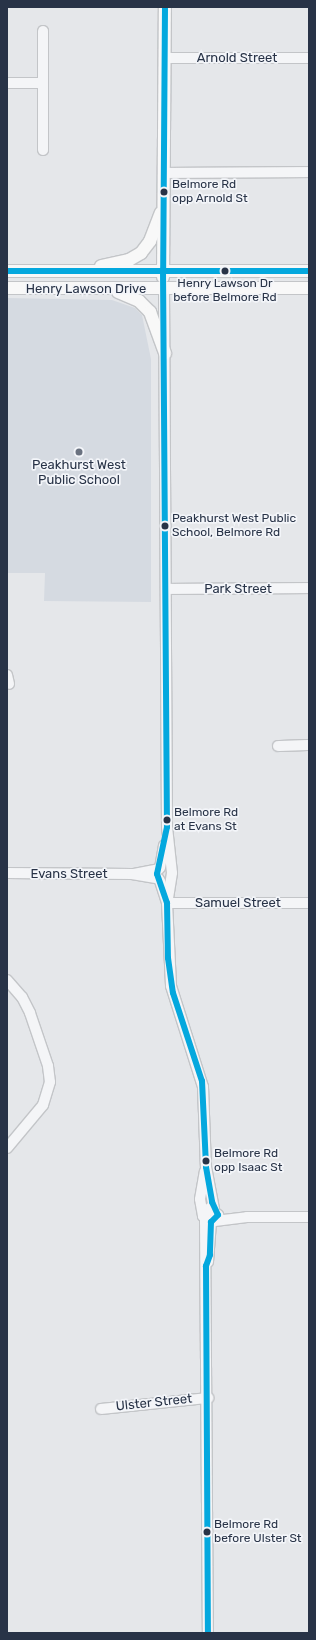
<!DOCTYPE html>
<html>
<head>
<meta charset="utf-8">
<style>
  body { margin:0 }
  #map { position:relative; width:316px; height:1640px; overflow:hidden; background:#e5e7ea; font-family:Rubik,sans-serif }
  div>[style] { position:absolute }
  .built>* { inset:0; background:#d5dae1 }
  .roads { filter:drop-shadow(1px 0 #c3c5c8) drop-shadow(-1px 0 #c3c5c8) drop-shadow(0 1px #c3c5c8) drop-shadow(0 -1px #c3c5c8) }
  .minor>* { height:10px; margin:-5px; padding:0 5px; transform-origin:5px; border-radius:5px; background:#f4f5f7 }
  .major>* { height:12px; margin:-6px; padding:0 6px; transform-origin:6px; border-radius:6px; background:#f8f8f8 }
  .bus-1>* { height:6px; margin:-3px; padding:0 3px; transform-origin:3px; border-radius:3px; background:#04a8de }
  .bus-2>* { height:6px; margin:-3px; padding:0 3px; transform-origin:3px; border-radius:3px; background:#04a8de }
  .dots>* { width:11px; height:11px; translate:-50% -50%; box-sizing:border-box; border:2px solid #f3f5f9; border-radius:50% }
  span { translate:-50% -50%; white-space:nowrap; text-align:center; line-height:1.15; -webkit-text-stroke:3.5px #f3f5f9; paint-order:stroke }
  .bus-label { font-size:12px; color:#283347 }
  .left { translate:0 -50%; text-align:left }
  .street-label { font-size:13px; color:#283347 }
  .poi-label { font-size:13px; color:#283347 }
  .frame { position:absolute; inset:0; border:8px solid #283347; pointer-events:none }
</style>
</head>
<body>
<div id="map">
  <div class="built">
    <div style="clip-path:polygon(7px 298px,112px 300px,135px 308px,142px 315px,151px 359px,151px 602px,44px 601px,45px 573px,7px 573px)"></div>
  </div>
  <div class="roads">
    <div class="minor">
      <div style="left:43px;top:31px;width:119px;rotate:90deg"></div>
      <div style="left:165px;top:58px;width:144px"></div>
      <div style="left:7px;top:83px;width:36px"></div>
      <div style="left:166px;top:173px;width:143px;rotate:-0.4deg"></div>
      <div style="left:164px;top:289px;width:538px;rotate:89.68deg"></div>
      <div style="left:167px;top:827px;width:46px;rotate:83.8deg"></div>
      <div style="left:172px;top:873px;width:30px;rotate:99deg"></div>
      <div style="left:166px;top:589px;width:143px;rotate:-0.4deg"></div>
      <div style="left:7px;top:675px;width:9px;rotate:77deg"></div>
      <div style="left:278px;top:746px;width:31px;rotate:-2deg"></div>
      <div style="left:160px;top:868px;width:23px;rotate:-80deg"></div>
      <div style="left:7px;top:873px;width:125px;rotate:0.5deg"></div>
      <div style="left:132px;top:874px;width:27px;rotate:10deg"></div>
      <div style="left:134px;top:874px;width:25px;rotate:-11deg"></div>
      <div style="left:160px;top:881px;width:23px;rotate:72deg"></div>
      <div style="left:167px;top:903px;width:83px;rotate:87.2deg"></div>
      <div style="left:171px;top:986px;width:106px;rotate:72.4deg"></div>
      <div style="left:203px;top:1087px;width:80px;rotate:87.9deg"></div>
      <div style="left:206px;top:1167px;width:43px;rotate:79.2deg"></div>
      <div style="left:167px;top:903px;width:142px"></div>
      <div style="left:7px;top:980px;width:23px;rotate:49deg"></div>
      <div style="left:22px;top:997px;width:18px;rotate:63deg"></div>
      <div style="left:30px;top:1013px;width:56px;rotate:71.2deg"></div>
      <div style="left:48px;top:1066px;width:16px;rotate:83deg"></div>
      <div style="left:50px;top:1082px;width:24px;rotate:107deg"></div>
      <div style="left:43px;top:1105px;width:56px;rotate:129.9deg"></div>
      <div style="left:203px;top:1216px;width:11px;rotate:-49deg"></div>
      <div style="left:210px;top:1208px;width:11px;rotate:41deg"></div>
      <div style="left:218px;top:1215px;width:10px;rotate:135deg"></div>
      <div style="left:211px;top:1222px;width:10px;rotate:-143deg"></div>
      <div style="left:203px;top:1216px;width:17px;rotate:-100deg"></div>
      <div style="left:200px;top:1199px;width:28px;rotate:-80deg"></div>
      <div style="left:205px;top:1220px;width:413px;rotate:89.6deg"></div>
      <div style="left:215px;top:1221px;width:32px;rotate:-7deg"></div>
      <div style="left:247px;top:1217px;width:62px"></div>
      <div style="left:208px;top:1262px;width:40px;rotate:-85.7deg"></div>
      <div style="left:101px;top:1409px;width:108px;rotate:-5.9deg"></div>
    </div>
    <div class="major">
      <div style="left:101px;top:266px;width:29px;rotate:-12deg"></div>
      <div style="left:129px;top:260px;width:14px;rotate:-30deg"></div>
      <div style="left:141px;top:253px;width:15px;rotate:-53deg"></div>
      <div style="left:150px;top:241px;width:30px;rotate:-69deg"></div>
      <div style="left:7px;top:271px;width:302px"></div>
      <div style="left:163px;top:277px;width:270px;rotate:-89.6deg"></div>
      <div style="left:7px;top:288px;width:302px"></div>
      <div style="left:118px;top:292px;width:23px;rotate:23deg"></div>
      <div style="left:139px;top:301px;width:16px;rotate:45deg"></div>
      <div style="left:150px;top:312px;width:44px;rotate:69.9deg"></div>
    </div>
  </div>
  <div class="bus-1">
    <div style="left:165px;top:7px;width:263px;rotate:90.4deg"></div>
    <div style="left:163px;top:270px;width:557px;rotate:89.59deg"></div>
    <div style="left:167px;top:827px;width:48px;rotate:102deg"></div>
    <div style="left:157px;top:874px;width:31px;rotate:71deg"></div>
    <div style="left:167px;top:903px;width:55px;rotate:89deg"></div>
    <div style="left:168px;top:958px;width:35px;rotate:82deg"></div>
    <div style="left:173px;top:993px;width:93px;rotate:71.8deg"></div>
    <div style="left:202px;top:1081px;width:86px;rotate:87.3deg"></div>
    <div style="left:206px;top:1167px;width:36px;rotate:80deg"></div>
    <div style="left:212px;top:1202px;width:14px;rotate:65deg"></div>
    <div style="left:218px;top:1215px;width:10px;rotate:135deg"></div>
    <div style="left:211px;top:1222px;width:33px;rotate:92deg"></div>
    <div style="left:210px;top:1255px;width:12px;rotate:110deg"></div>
    <div style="left:206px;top:1266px;width:367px;rotate:89.7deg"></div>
  </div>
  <div class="bus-2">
    <div style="left:7px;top:271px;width:302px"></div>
  </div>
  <div class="dots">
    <div style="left:164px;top:192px;background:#283347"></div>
    <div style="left:225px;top:271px;background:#283347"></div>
    <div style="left:79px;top:452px;background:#6a7280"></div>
    <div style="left:165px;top:526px;background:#283347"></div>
    <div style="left:167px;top:820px;background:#283347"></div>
    <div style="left:206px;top:1161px;background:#283347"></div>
    <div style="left:207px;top:1532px;background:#283347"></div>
  </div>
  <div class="bus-label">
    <span class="left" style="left:172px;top:192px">Belmore Rd<br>opp Arnold St</span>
    <span style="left:225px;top:291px">Henry Lawson Dr<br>before Belmore Rd</span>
    <span class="left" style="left:172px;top:526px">Peakhurst West Public<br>School, Belmore Rd</span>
    <span class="left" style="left:174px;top:820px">Belmore Rd<br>at Evans St</span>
    <span class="left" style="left:214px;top:1161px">Belmore Rd<br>opp Isaac St</span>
    <span class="left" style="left:214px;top:1532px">Belmore Rd<br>before Ulster St</span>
  </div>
  <div class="street-label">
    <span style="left:237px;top:58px">Arnold Street</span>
    <span style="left:86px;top:289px">Henry Lawson Drive</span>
    <span style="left:238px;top:589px">Park Street</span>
    <span style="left:69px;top:874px">Evans Street</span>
    <span style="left:238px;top:903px">Samuel Street</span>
    <span style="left:154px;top:1403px;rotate:-6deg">Ulster Street</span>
  </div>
  <div class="poi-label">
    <span style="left:79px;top:473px">Peakhurst West<br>Public School</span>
  </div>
  <div class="frame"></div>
</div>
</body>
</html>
